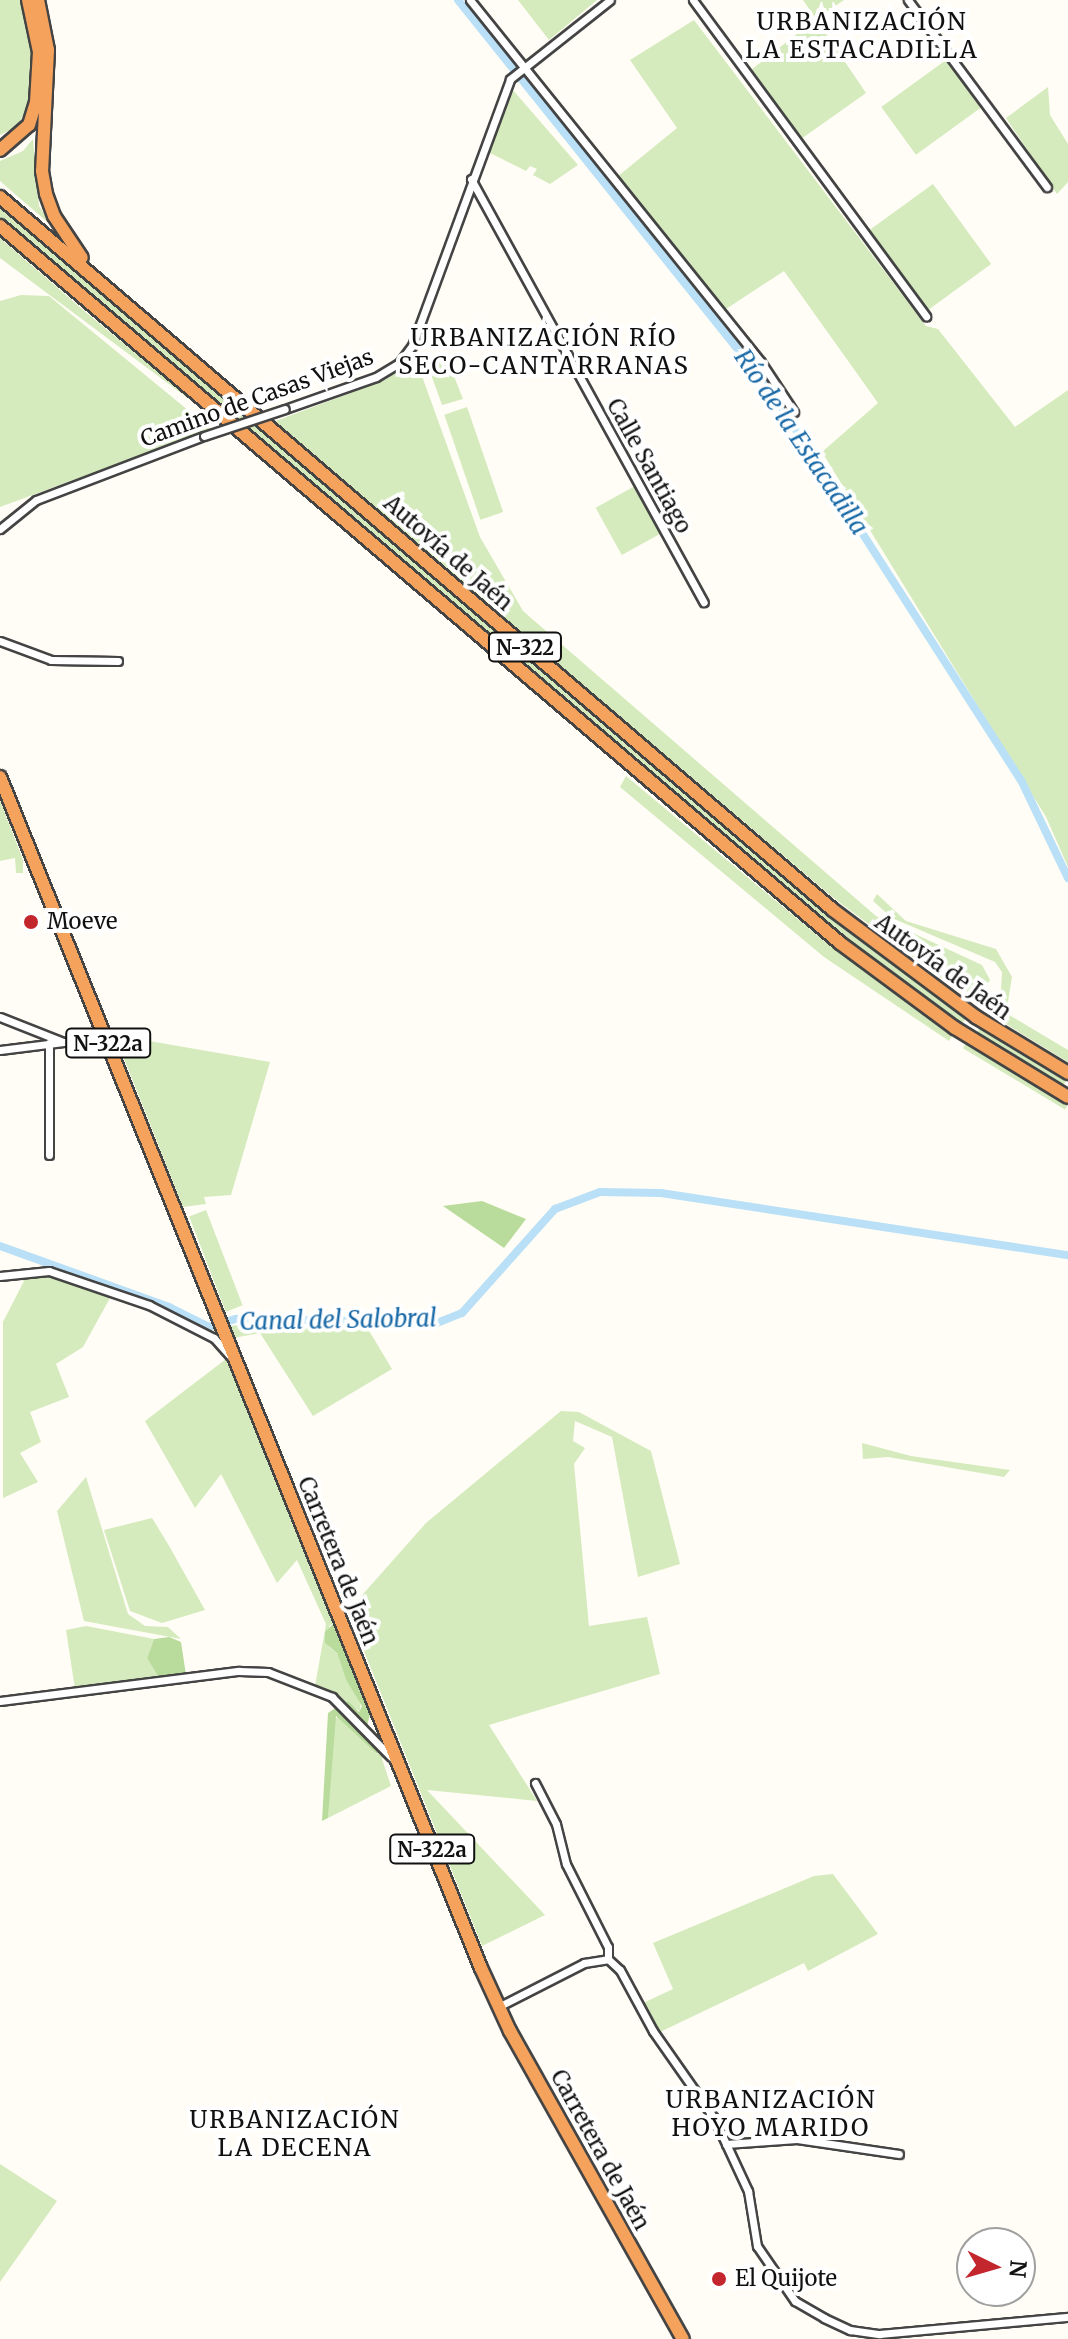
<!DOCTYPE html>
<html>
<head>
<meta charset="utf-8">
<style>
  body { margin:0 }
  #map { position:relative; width:1068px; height:2339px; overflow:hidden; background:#fffdf5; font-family:Merriweather,serif }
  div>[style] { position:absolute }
  .green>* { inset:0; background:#d5ebbd; transform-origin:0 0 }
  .forest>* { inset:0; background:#b9dc9c }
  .canal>* { height:8px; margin:-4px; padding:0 4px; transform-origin:4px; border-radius:4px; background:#b9e0f7 }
  .roads { filter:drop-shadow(2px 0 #444) drop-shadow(-2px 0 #444) drop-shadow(0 2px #444) drop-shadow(0 -2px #444) }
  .street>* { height:7px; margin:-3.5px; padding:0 3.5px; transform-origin:3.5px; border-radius:3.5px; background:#fff }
  .highway>* { height:12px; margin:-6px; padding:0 6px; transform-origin:6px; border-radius:6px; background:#f5a25d }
  .bridges { filter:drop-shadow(2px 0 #444) drop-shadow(-2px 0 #444) drop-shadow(0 2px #444) drop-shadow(0 -2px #444) }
  .street-bridge>* { height:7px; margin:-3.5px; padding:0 3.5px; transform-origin:3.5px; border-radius:3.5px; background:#fff }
  .dots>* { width:22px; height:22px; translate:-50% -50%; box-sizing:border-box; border:4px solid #fff; border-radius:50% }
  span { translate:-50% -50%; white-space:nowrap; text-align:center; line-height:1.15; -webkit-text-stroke:8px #fff; paint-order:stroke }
  .shield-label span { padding:2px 6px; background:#fff; border:2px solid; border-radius:6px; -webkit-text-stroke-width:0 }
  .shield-label { font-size:20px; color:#111; font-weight:700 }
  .street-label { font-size:22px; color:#111 }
  .poi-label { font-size:22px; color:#111 }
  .left { translate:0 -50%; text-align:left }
  .neighbourhood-label { font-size:24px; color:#111; letter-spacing:2px }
  .water-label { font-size:24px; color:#1768a6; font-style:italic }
  .north { position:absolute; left:956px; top:2227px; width:80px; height:80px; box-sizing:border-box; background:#fff; border:2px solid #a0a0a0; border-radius:50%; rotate:95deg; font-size:22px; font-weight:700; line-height:32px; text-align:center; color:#111 }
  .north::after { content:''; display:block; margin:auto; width:28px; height:36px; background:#c4262e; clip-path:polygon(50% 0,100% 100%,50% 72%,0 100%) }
</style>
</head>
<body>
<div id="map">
  <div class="green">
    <div style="clip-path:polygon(0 0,20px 0,32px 56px,27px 110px,16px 127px,0 135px)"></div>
    <div style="clip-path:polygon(518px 0,597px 0,549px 40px)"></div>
    <div style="clip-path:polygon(803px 0,844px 0,816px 19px,866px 93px,801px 139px,751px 70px,816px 19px)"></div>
    <div style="clip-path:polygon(694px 20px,926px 326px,938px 329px,1015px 427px,1068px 390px,1068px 867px,1046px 817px,822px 452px,878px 403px,784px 271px,723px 311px,617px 177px,677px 128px,630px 60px)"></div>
    <div style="left:946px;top:60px;width:59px;height:80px;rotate:54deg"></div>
    <div style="clip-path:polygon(1048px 87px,1050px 115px,1068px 144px,1068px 182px,1057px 194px,1006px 118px)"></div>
    <div style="clip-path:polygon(512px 89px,578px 165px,550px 184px,533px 175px,537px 169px,530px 166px,526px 171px,488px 152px)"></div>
    <div style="clip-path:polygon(33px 139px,39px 206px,52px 226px,0 181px,0 161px,23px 151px)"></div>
    <div style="left:933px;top:184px;width:99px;height:78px;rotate:54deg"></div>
    <div style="left:0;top:204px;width:324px;height:16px;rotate:41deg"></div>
    <div style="clip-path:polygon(0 238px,89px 315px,221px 423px,0 258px)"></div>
    <div style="clip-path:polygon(21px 295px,49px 296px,211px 429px,0 507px,0 301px)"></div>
    <div style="clip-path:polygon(448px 361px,463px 399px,442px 405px,428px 366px)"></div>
    <div style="clip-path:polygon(418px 365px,480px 537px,523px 611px,876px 916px,982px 965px,990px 980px,976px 1004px,831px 896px,273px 422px,385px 380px,404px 366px)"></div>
    <div style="left:467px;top:407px;width:111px;height:24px;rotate:71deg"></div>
    <div style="clip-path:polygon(258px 424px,839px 922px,968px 1016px,960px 1026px,871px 961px,245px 429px)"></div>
    <div style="left:635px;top:486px;width:54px;height:45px;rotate:61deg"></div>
    <div style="clip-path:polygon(626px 776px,829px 945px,953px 1034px,949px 1041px,824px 957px,620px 787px)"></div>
    <div style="clip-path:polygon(0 800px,23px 860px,23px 873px,16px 873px,15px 858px,0 861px)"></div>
    <div style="clip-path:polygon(877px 894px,906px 921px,996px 949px,1012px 977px,1007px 1008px,1011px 1016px,1068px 1050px,1068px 1062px,988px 1013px,1001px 990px,1002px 972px,995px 962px,892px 918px,873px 901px)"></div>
    <div style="left:981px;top:1026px;width:101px;height:12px;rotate:31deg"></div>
    <div style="clip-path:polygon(132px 1038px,270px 1062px,231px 1195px,204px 1197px,206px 1204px,183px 1207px,123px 1056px,123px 1042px)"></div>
    <div style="left:966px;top:1043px;width:119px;height:6px;rotate:31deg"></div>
    <div style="left:206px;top:1210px;width:102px;height:18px;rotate:69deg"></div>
    <div style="clip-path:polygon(47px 1273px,110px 1298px,83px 1347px,56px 1364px,69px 1397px,30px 1412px,41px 1442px,20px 1453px,38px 1482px,3px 1498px,3px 1322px,24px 1281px,14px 1276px)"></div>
    <div style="clip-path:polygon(247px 1324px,368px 1329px,392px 1369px,313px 1416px,260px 1333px,233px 1338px,229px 1326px)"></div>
    <div style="clip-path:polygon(226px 1359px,334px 1623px,329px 1626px,329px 1647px,337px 1653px,346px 1680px,361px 1700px,360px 1711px,315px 1686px,326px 1624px,297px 1560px,277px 1583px,221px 1474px,195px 1508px,145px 1421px)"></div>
    <div style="clip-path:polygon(561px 1411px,579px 1412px,651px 1451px,680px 1564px,638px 1577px,612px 1437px,575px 1421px,573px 1441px,585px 1448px,574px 1464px,589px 1626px,647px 1617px,660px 1674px,489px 1725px,537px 1801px,427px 1790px,545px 1915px,482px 1946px,348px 1611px,426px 1523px)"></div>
    <div style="clip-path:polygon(862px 1443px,911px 1456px,1010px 1470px,1004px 1477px,888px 1457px,863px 1459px)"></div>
    <div style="clip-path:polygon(86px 1477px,128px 1614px,145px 1626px,168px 1627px,181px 1639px,84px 1621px,57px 1511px)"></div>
    <div style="clip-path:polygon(152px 1518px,168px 1544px,205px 1610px,162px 1623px,130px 1611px,104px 1530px)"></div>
    <div style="clip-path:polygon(86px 1626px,154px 1639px,147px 1658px,159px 1678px,75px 1689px,66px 1630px)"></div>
    <div style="clip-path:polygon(340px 1715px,376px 1753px,386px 1756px,382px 1759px,391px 1786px,328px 1818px,333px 1721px)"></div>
    <div style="clip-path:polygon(833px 1874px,878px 1934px,808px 1971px,804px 1963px,658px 2033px,641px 2004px,673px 1989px,653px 1943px,814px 1876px)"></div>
    <div style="clip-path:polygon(0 2164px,57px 2201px,0 2282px)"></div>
  </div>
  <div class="forest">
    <div style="clip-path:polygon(482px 1201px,526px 1219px,504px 1248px,443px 1206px)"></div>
    <div style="clip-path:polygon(334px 1623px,370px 1714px,367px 1726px,344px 1705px,348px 1701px,359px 1712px,362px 1706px,346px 1680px,337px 1653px,325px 1643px,325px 1632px)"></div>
    <div style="clip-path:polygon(169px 1637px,181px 1642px,186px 1675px,159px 1678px,147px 1658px,154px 1639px)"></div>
    <div style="clip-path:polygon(337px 1707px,383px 1753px,376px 1753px,336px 1716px,328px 1818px,322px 1821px,328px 1713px)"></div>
  </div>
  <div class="canal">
    <div style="left:458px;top:0;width:501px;rotate:51.32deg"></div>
    <div style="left:771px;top:391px;width:462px;rotate:57.3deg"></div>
    <div style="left:1021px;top:780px;width:109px;rotate:64.4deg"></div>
    <div style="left:0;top:1246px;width:180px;rotate:19.8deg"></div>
    <div style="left:169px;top:1307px;width:45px;rotate:26.6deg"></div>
    <div style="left:209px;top:1327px;width:28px;rotate:-17deg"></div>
    <div style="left:236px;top:1319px;width:201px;rotate:1.1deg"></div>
    <div style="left:437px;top:1323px;width:27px;rotate:-22deg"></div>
    <div style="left:462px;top:1313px;width:140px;rotate:-48.2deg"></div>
    <div style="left:555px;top:1209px;width:48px;rotate:-20.7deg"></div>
    <div style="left:600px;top:1192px;width:61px;rotate:0.9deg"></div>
    <div style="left:661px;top:1193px;width:412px;rotate:8.7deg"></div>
  </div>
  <div class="roads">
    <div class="street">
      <div style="left:470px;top:0;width:464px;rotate:51.2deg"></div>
      <div style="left:761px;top:362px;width:60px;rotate:56.6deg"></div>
      <div style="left:693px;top:0;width:393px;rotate:53.6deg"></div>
      <div style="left:908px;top:0;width:233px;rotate:53.4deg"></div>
      <div style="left:471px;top:179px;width:483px;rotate:61.2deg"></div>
      <div style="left:285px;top:409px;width:96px;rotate:-19.4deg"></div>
      <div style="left:376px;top:377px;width:27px;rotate:-31deg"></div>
      <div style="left:399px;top:363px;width:21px;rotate:-53deg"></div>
      <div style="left:412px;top:346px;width:284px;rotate:-69.8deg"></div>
      <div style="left:510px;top:79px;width:127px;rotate:-38.3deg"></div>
      <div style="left:0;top:529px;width:46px;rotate:-38.9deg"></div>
      <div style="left:36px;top:500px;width:180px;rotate:-20.9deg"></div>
      <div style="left:0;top:641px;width:54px;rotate:20.4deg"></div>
      <div style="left:51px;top:660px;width:67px;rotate:0.9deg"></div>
      <div style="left:0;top:1017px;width:66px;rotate:21.5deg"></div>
      <div style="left:0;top:1050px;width:106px;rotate:-7.1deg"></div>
      <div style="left:49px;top:1155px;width:112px;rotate:-90deg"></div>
      <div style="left:0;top:1276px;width:49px;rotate:-5.8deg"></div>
      <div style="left:49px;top:1271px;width:106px;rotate:18.8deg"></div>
      <div style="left:149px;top:1305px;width:73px;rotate:26.9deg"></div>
      <div style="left:214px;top:1338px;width:27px;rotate:48deg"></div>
      <div style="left:0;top:1701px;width:241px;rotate:-7.2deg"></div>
      <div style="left:239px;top:1671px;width:29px;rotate:2deg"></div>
      <div style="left:268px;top:1672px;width:69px;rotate:21.3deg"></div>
      <div style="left:332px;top:1697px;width:84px;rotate:45.5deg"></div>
      <div style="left:535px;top:1783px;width:46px;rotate:62.9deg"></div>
      <div style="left:556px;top:1824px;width:41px;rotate:76deg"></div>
      <div style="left:566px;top:1864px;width:93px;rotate:63.2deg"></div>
      <div style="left:608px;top:1947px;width:12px;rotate:90deg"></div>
      <div style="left:498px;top:2007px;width:97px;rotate:-27.1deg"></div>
      <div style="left:584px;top:1963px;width:24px;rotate:-9deg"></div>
      <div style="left:608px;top:1959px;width:16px;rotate:43deg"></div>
      <div style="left:620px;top:1970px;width:69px;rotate:61.6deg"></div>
      <div style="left:653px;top:2031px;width:106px;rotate:55deg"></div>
      <div style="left:714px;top:2118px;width:81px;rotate:65deg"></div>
      <div style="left:748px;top:2191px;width:56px;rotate:80.7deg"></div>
      <div style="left:757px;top:2246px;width:67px;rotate:55.4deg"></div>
      <div style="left:795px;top:2301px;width:34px;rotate:30deg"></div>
      <div style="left:824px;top:2318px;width:29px;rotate:25deg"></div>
      <div style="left:850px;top:2330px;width:30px;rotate:8deg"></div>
      <div style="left:880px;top:2334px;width:189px;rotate:-5.2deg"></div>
      <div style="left:726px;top:2144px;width:71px;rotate:-4deg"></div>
      <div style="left:797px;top:2139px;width:103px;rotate:8.4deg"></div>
    </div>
    <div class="highway">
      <div style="left:38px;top:0;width:51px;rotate:78.7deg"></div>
      <div style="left:48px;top:50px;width:121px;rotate:92.8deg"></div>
      <div style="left:42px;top:171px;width:23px;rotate:80deg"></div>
      <div style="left:46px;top:194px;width:23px;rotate:70deg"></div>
      <div style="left:54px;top:216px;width:50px;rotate:56.3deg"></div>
      <div style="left:0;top:150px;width:38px;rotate:-41deg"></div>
      <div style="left:29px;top:125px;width:24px;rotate:-73deg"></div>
      <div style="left:36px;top:102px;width:50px;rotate:-86.6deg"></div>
      <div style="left:39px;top:52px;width:53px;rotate:-101.9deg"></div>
      <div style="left:0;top:197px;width:1096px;rotate:40.56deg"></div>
      <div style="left:833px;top:910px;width:179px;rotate:36.8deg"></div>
      <div style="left:976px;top:1017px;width:108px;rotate:31.3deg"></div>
      <div style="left:0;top:226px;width:1104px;rotate:40.48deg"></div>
      <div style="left:840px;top:943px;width:143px;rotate:36.5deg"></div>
      <div style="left:955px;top:1028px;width:132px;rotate:31.4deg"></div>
      <div style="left:0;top:777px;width:1284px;rotate:68.01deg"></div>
      <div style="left:481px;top:1968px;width:69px;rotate:65.3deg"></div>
      <div style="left:510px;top:2031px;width:353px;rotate:60.7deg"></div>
    </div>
  </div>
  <div class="bridges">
    <div class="street-bridge">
      <div style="left:204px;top:436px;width:85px;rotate:-18.4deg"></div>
    </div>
  </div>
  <div class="dots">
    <div style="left:31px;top:922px;background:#c4262e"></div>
    <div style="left:719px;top:2279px;background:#c4262e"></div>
  </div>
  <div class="shield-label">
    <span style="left:525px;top:647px">N-322</span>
    <span style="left:108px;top:1043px">N-322a</span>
    <span style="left:432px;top:1849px">N-322a</span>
  </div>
  <div class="street-label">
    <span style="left:257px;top:398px;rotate:-20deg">Camino de Casas Viejas</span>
    <span style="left:649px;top:466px;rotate:61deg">Calle Santiago</span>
    <span style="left:448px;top:553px;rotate:41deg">Autovía de Jaén</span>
    <span style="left:943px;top:967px;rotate:36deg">Autovía de Jaén</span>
    <span style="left:338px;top:1561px;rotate:68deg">Carretera de Jaén</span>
    <span style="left:600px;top:2150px;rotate:61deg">Carretera de Jaén</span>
  </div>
  <div class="poi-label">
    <span class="left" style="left:47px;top:922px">Moeve</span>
    <span class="left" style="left:735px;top:2279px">El Quijote</span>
  </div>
  <div class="neighbourhood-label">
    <span style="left:862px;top:36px">URBANIZACIÓN<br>LA ESTACADILLA</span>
    <span style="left:544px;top:352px">URBANIZACIÓN RÍO<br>SECO-CANTARRANAS</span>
    <span style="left:771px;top:2114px">URBANIZACIÓN<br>HOYO MARIDO</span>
    <span style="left:295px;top:2134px">URBANIZACIÓN<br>LA DECENA</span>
  </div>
  <div class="water-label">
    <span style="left:801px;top:442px;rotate:56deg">Río de la Estacadilla</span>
    <span style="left:338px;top:1320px;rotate:-1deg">Canal del Salobral</span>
  </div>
  <div class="north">N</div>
</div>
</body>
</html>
